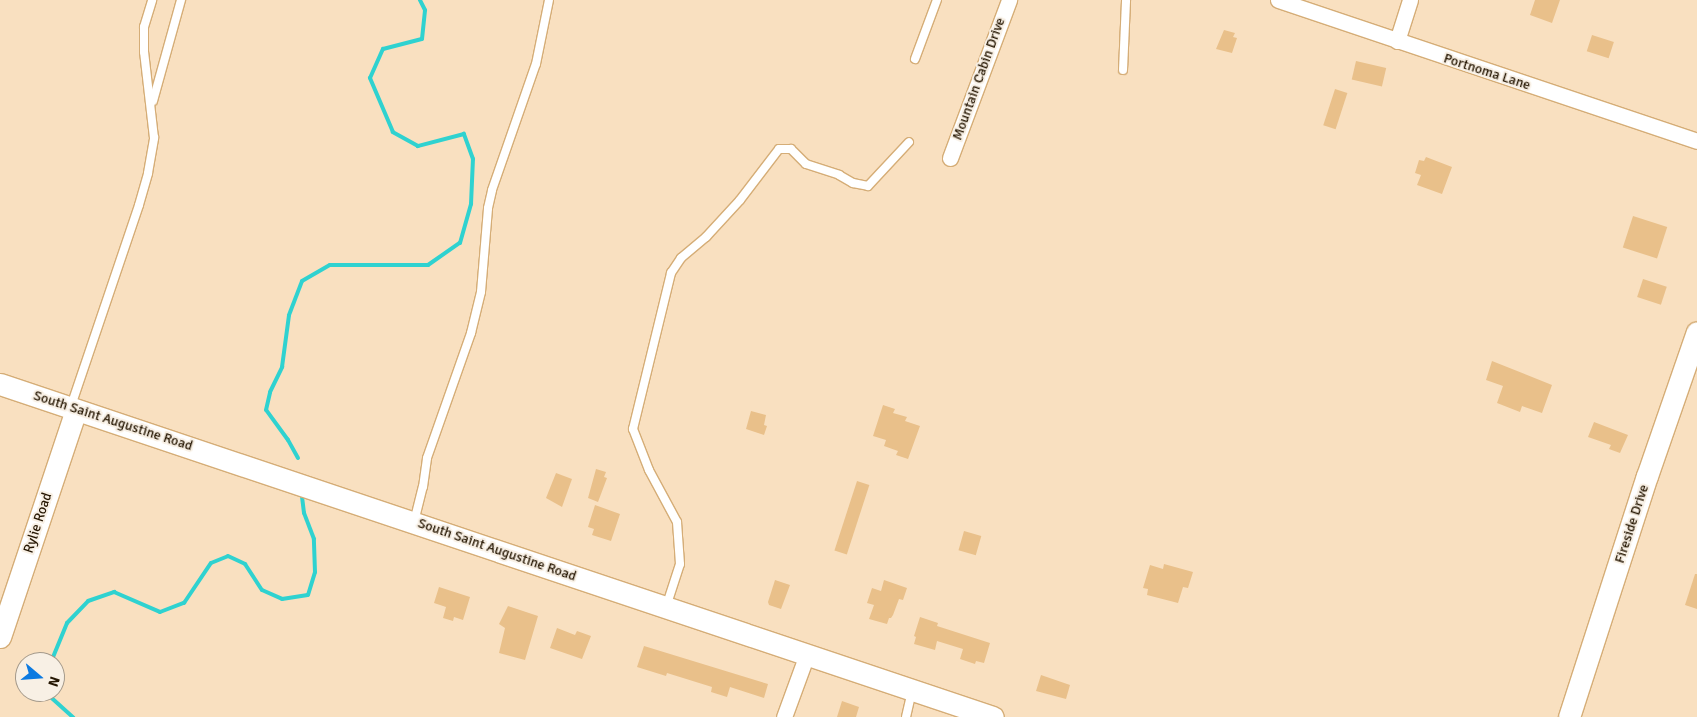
<!DOCTYPE html>
<html>
<head>
<meta charset="utf-8">
<style>
  body { margin:0 }
  #map { position:relative; width:1697px; height:717px; overflow:hidden; background:#f9e0c0; font-family:Signika,sans-serif }
  div>[style] { position:absolute }
  .stream>* { height:4px; margin:-2px; padding:0 2px; transform-origin:2px; border-radius:2px; background:#2fd2d0 }
  .building>* { inset:0; background:#e9c08a; transform-origin:0 0 }
  .roads { filter:drop-shadow(1px 0 #d5ad77) drop-shadow(-1px 0 #d5ad77) drop-shadow(0 1px #d5ad77) drop-shadow(0 -1px #d5ad77) }
  .lane>* { height:8px; margin:-4px; padding:0 4px; transform-origin:4px; border-radius:4px; background:#fff }
  .street>* { height:15px; margin:-7.5px; padding:0 7.5px; transform-origin:7.5px; border-radius:7.5px; background:#fff }
  .secondary>* { height:21px; margin:-10.5px; padding:0 10.5px; transform-origin:10.5px; border-radius:10.5px; background:#fff }
  span { translate:-50% -50%; white-space:nowrap; text-align:center; line-height:1.15; -webkit-text-stroke:4px #f8f0e5; paint-order:stroke }
  .street-label { font-size:14px; color:#251602 }
  .north { position:absolute; left:15px; top:652px; width:50px; height:50px; box-sizing:border-box; background:#f8f0e5; border:1px solid #a4998a; border-radius:50%; rotate:108deg; font-size:14px; font-weight:700; line-height:20px; text-align:center; color:#251602 }
  .north::after { content:''; display:block; margin:auto; width:18px; height:22px; background:#0c7ae1; clip-path:polygon(50% 0,100% 100%,50% 72%,0 100%) }
</style>
</head>
<body>
<div id="map">
  <div class="stream">
    <div style="left:298px;top:458px;width:21px;rotate:-119deg"></div>
    <div style="left:288px;top:440px;width:37px;rotate:-126deg"></div>
    <div style="left:266px;top:410px;width:18px;rotate:-77deg"></div>
    <div style="left:270px;top:392px;width:28px;rotate:-64deg"></div>
    <div style="left:282px;top:367px;width:52px;rotate:-82.3deg"></div>
    <div style="left:289px;top:315px;width:36px;rotate:-69deg"></div>
    <div style="left:302px;top:281px;width:32px;rotate:-30deg"></div>
    <div style="left:330px;top:265px;width:98px"></div>
    <div style="left:428px;top:265px;width:39px;rotate:-35deg"></div>
    <div style="left:460px;top:243px;width:41px;rotate:-74.2deg"></div>
    <div style="left:471px;top:204px;width:45px;rotate:-87.5deg"></div>
    <div style="left:473px;top:159px;width:27px;rotate:-110deg"></div>
    <div style="left:464px;top:134px;width:48px;rotate:165.4deg"></div>
    <div style="left:418px;top:146px;width:29px;rotate:-151deg"></div>
    <div style="left:393px;top:132px;width:59px;rotate:-113.1deg"></div>
    <div style="left:370px;top:78px;width:32px;rotate:-66deg"></div>
    <div style="left:383px;top:49px;width:40px;rotate:-14.4deg"></div>
    <div style="left:422px;top:39px;width:29px;rotate:-84deg"></div>
    <div style="left:425px;top:10px;width:11px;rotate:-117deg"></div>
    <div style="left:51px;top:662px;width:42px;rotate:-67.7deg"></div>
    <div style="left:67px;top:623px;width:30px;rotate:-46deg"></div>
    <div style="left:88px;top:601px;width:28px;rotate:-19deg"></div>
    <div style="left:114px;top:592px;width:50px;rotate:23.5deg"></div>
    <div style="left:160px;top:612px;width:26px;rotate:-21deg"></div>
    <div style="left:184px;top:603px;width:48px;rotate:-56deg"></div>
    <div style="left:211px;top:563px;width:18px;rotate:-22deg"></div>
    <div style="left:228px;top:556px;width:19px;rotate:25deg"></div>
    <div style="left:245px;top:564px;width:31px;rotate:57deg"></div>
    <div style="left:262px;top:590px;width:22px;rotate:24deg"></div>
    <div style="left:282px;top:599px;width:26px;rotate:-9deg"></div>
    <div style="left:308px;top:595px;width:24px;rotate:-73deg"></div>
    <div style="left:315px;top:572px;width:33px;rotate:-92deg"></div>
    <div style="left:314px;top:539px;width:28px;rotate:-111deg"></div>
    <div style="left:304px;top:513px;width:17px;rotate:-97deg"></div>
    <div style="left:45px;top:692px;width:38px;rotate:42deg"></div>
  </div>
  <div class="building">
    <div style="clip-path:polygon(1535px 0,1560px 0,1552px 23px,1530px 15px)"></div>
    <div style="clip-path:polygon(1224px 30px,1235px 33px,1233px 37px,1237px 38px,1232px 53px,1216px 49px)"></div>
    <div style="left:1592px;top:35px;width:23px;height:17px;rotate:18deg"></div>
    <div style="left:1356px;top:61px;width:31px;height:19px;rotate:13deg"></div>
    <div style="left:1335px;top:89px;width:13px;height:38px;rotate:18deg"></div>
    <div style="clip-path:polygon(1426px 157px,1452px 167px,1442px 194px,1417px 185px,1421px 175px,1415px 173px,1419px 160px,1424px 161px)"></div>
    <div style="left:1633px;top:216px;width:36px;height:33px;rotate:18deg"></div>
    <div style="left:1643px;top:279px;width:25px;height:19px;rotate:18deg"></div>
    <div style="clip-path:polygon(1492px 361px,1552px 385px,1542px 413px,1522px 406px,1520px 412px,1497px 403px,1503px 386px,1486px 380px)"></div>
    <div style="clip-path:polygon(883px 405px,895px 409px,893px 413px,907px 417px,905px 421px,920px 426px,908px 459px,896px 455px,898px 451px,884px 446px,886px 440px,873px 436px)"></div>
    <div style="clip-path:polygon(751px 411px,766px 415px,764px 425px,767px 426px,764px 435px,746px 429px)"></div>
    <div style="clip-path:polygon(1594px 422px,1628px 435px,1620px 453px,1609px 449px,1611px 445px,1588px 437px)"></div>
    <div style="clip-path:polygon(596px 469px,606px 472px,604px 477px,607px 478px,598px 502px,588px 498px)"></div>
    <div style="clip-path:polygon(556px 473px,572px 479px,562px 507px,546px 498px)"></div>
    <div style="left:857px;top:481px;width:13px;height:73px;rotate:18deg"></div>
    <div style="clip-path:polygon(595px 505px,620px 514px,611px 541px,592px 535px,594px 529px,588px 527px)"></div>
    <div style="left:964px;top:531px;width:18px;height:20px;rotate:16deg"></div>
    <div style="clip-path:polygon(1164px 564px,1193px 572px,1188px 588px,1183px 587px,1178px 603px,1147px 595px,1148px 589px,1143px 588px,1150px 565px,1163px 569px)"></div>
    <div style="clip-path:polygon(1695px 574px,1697px 574px,1697px 609px,1685px 605px)"></div>
    <div style="clip-path:polygon(775px 580px,790px 585px,781px 609px,769px 605px,768px 602px)"></div>
    <div style="clip-path:polygon(884px 580px,907px 588px,903px 600px,899px 599px,893px 615px,891px 618px,889px 618px,887px 624px,869px 619px,874px 605px,867px 603px,872px 588px,881px 591px)"></div>
    <div style="clip-path:polygon(439px 587px,470px 597px,463px 620px,454px 617px,453px 621px,443px 618px,446px 607px,434px 603px)"></div>
    <div style="clip-path:polygon(508px 606px,538px 616px,525px 660px,499px 653px,505px 628px,499px 624px)"></div>
    <div style="clip-path:polygon(920px 617px,938px 623px,937px 626px,990px 643px,984px 663px,976px 661px,975px 664px,960px 659px,963px 649px,937px 641px,935px 650px,914px 644px,916px 637px,914px 636px)"></div>
    <div style="clip-path:polygon(557px 628px,575px 635px,577px 631px,591px 636px,582px 659px,550px 648px)"></div>
    <div style="clip-path:polygon(644px 646px,768px 684px,764px 698px,730px 687px,727px 697px,711px 692px,712px 687px,667px 673px,666px 676px,637px 667px)"></div>
    <div style="clip-path:polygon(1041px 675px,1070px 685px,1066px 699px,1036px 691px)"></div>
    <div style="clip-path:polygon(842px 701px,859px 707px,856px 717px,837px 717px)"></div>
  </div>
  <div class="roads">
    <div class="lane">
      <div style="left:915px;top:59px;width:63px;rotate:-69.6deg"></div>
      <div style="left:1123px;top:70px;width:70px;rotate:-87.5deg"></div>
      <div style="left:153px;top:101px;width:105px;rotate:-74.5deg"></div>
      <div style="left:71px;top:406px;width:212px;rotate:-71.3deg"></div>
      <div style="left:139px;top:205px;width:33px;rotate:-74deg"></div>
      <div style="left:148px;top:173px;width:36px;rotate:-80deg"></div>
      <div style="left:154px;top:138px;width:87px;rotate:-96.6deg"></div>
      <div style="left:144px;top:52px;width:25px;rotate:-90deg"></div>
      <div style="left:144px;top:27px;width:28px;rotate:-73deg"></div>
      <div style="left:414px;top:522px;width:36px;rotate:-76deg"></div>
      <div style="left:423px;top:487px;width:29px;rotate:-82deg"></div>
      <div style="left:427px;top:458px;width:133px;rotate:-70.6deg"></div>
      <div style="left:471px;top:333px;width:42px;rotate:-76.3deg"></div>
      <div style="left:481px;top:292px;width:84px;rotate:-85.2deg"></div>
      <div style="left:488px;top:208px;width:18px;rotate:-77deg"></div>
      <div style="left:492px;top:190px;width:133px;rotate:-70.8deg"></div>
      <div style="left:536px;top:64px;width:65px;rotate:-78.5deg"></div>
      <div style="left:666px;top:607px;width:45px;rotate:-72deg"></div>
      <div style="left:680px;top:564px;width:42px;rotate:-94.1deg"></div>
      <div style="left:677px;top:522px;width:59px;rotate:-118.3deg"></div>
      <div style="left:649px;top:470px;width:44px;rotate:-111.3deg"></div>
      <div style="left:633px;top:429px;width:161px;rotate:-76.3deg"></div>
      <div style="left:671px;top:273px;width:18px;rotate:-56deg"></div>
      <div style="left:681px;top:258px;width:33px;rotate:-40deg"></div>
      <div style="left:706px;top:237px;width:50px;rotate:-47.4deg"></div>
      <div style="left:740px;top:200px;width:64px;rotate:-52.6deg"></div>
      <div style="left:779px;top:149px;width:12px"></div>
      <div style="left:791px;top:149px;width:21px;rotate:45deg"></div>
      <div style="left:806px;top:164px;width:35px;rotate:18deg"></div>
      <div style="left:839px;top:175px;width:16px;rotate:30deg"></div>
      <div style="left:853px;top:183px;width:15px;rotate:11deg"></div>
      <div style="left:868px;top:186px;width:60px;rotate:-47deg"></div>
      <div style="left:906px;top:717px;width:26px;rotate:-77deg"></div>
    </div>
    <div class="street">
      <div style="left:1278px;top:0;width:442px;rotate:18.6deg"></div>
      <div style="left:1397px;top:41px;width:43px;rotate:-72.4deg"></div>
      <div style="left:950px;top:158px;width:169px;rotate:-69.5deg"></div>
      <div style="left:784px;top:717px;width:67px;rotate:-69.9deg"></div>
    </div>
    <div class="secondary">
      <div style="left:0;top:384px;width:1047px;rotate:18.54deg"></div>
      <div style="left:0;top:637px;width:239px;rotate:-71.5deg"></div>
      <div style="left:1569px;top:717px;width:253px;rotate:-72.1deg"></div>
      <div style="left:1647px;top:476px;width:152px;rotate:-70.9deg"></div>
    </div>
  </div>
  <div class="street-label">
    <span style="left:1487px;top:72px;rotate:18deg">Portnoma Lane</span>
    <span style="left:979px;top:79px;rotate:-70deg">Mountain Cabin Drive</span>
    <span style="left:113px;top:421px;rotate:18deg">South Saint Augustine Road</span>
    <span style="left:38px;top:523px;rotate:-72deg">Rylie Road</span>
    <span style="left:1632px;top:524px;rotate:-72deg">Fireside Drive</span>
    <span style="left:497px;top:550px;rotate:19deg">South Saint Augustine Road</span>
  </div>
  <div class="north">N</div>
</div>
</body>
</html>
